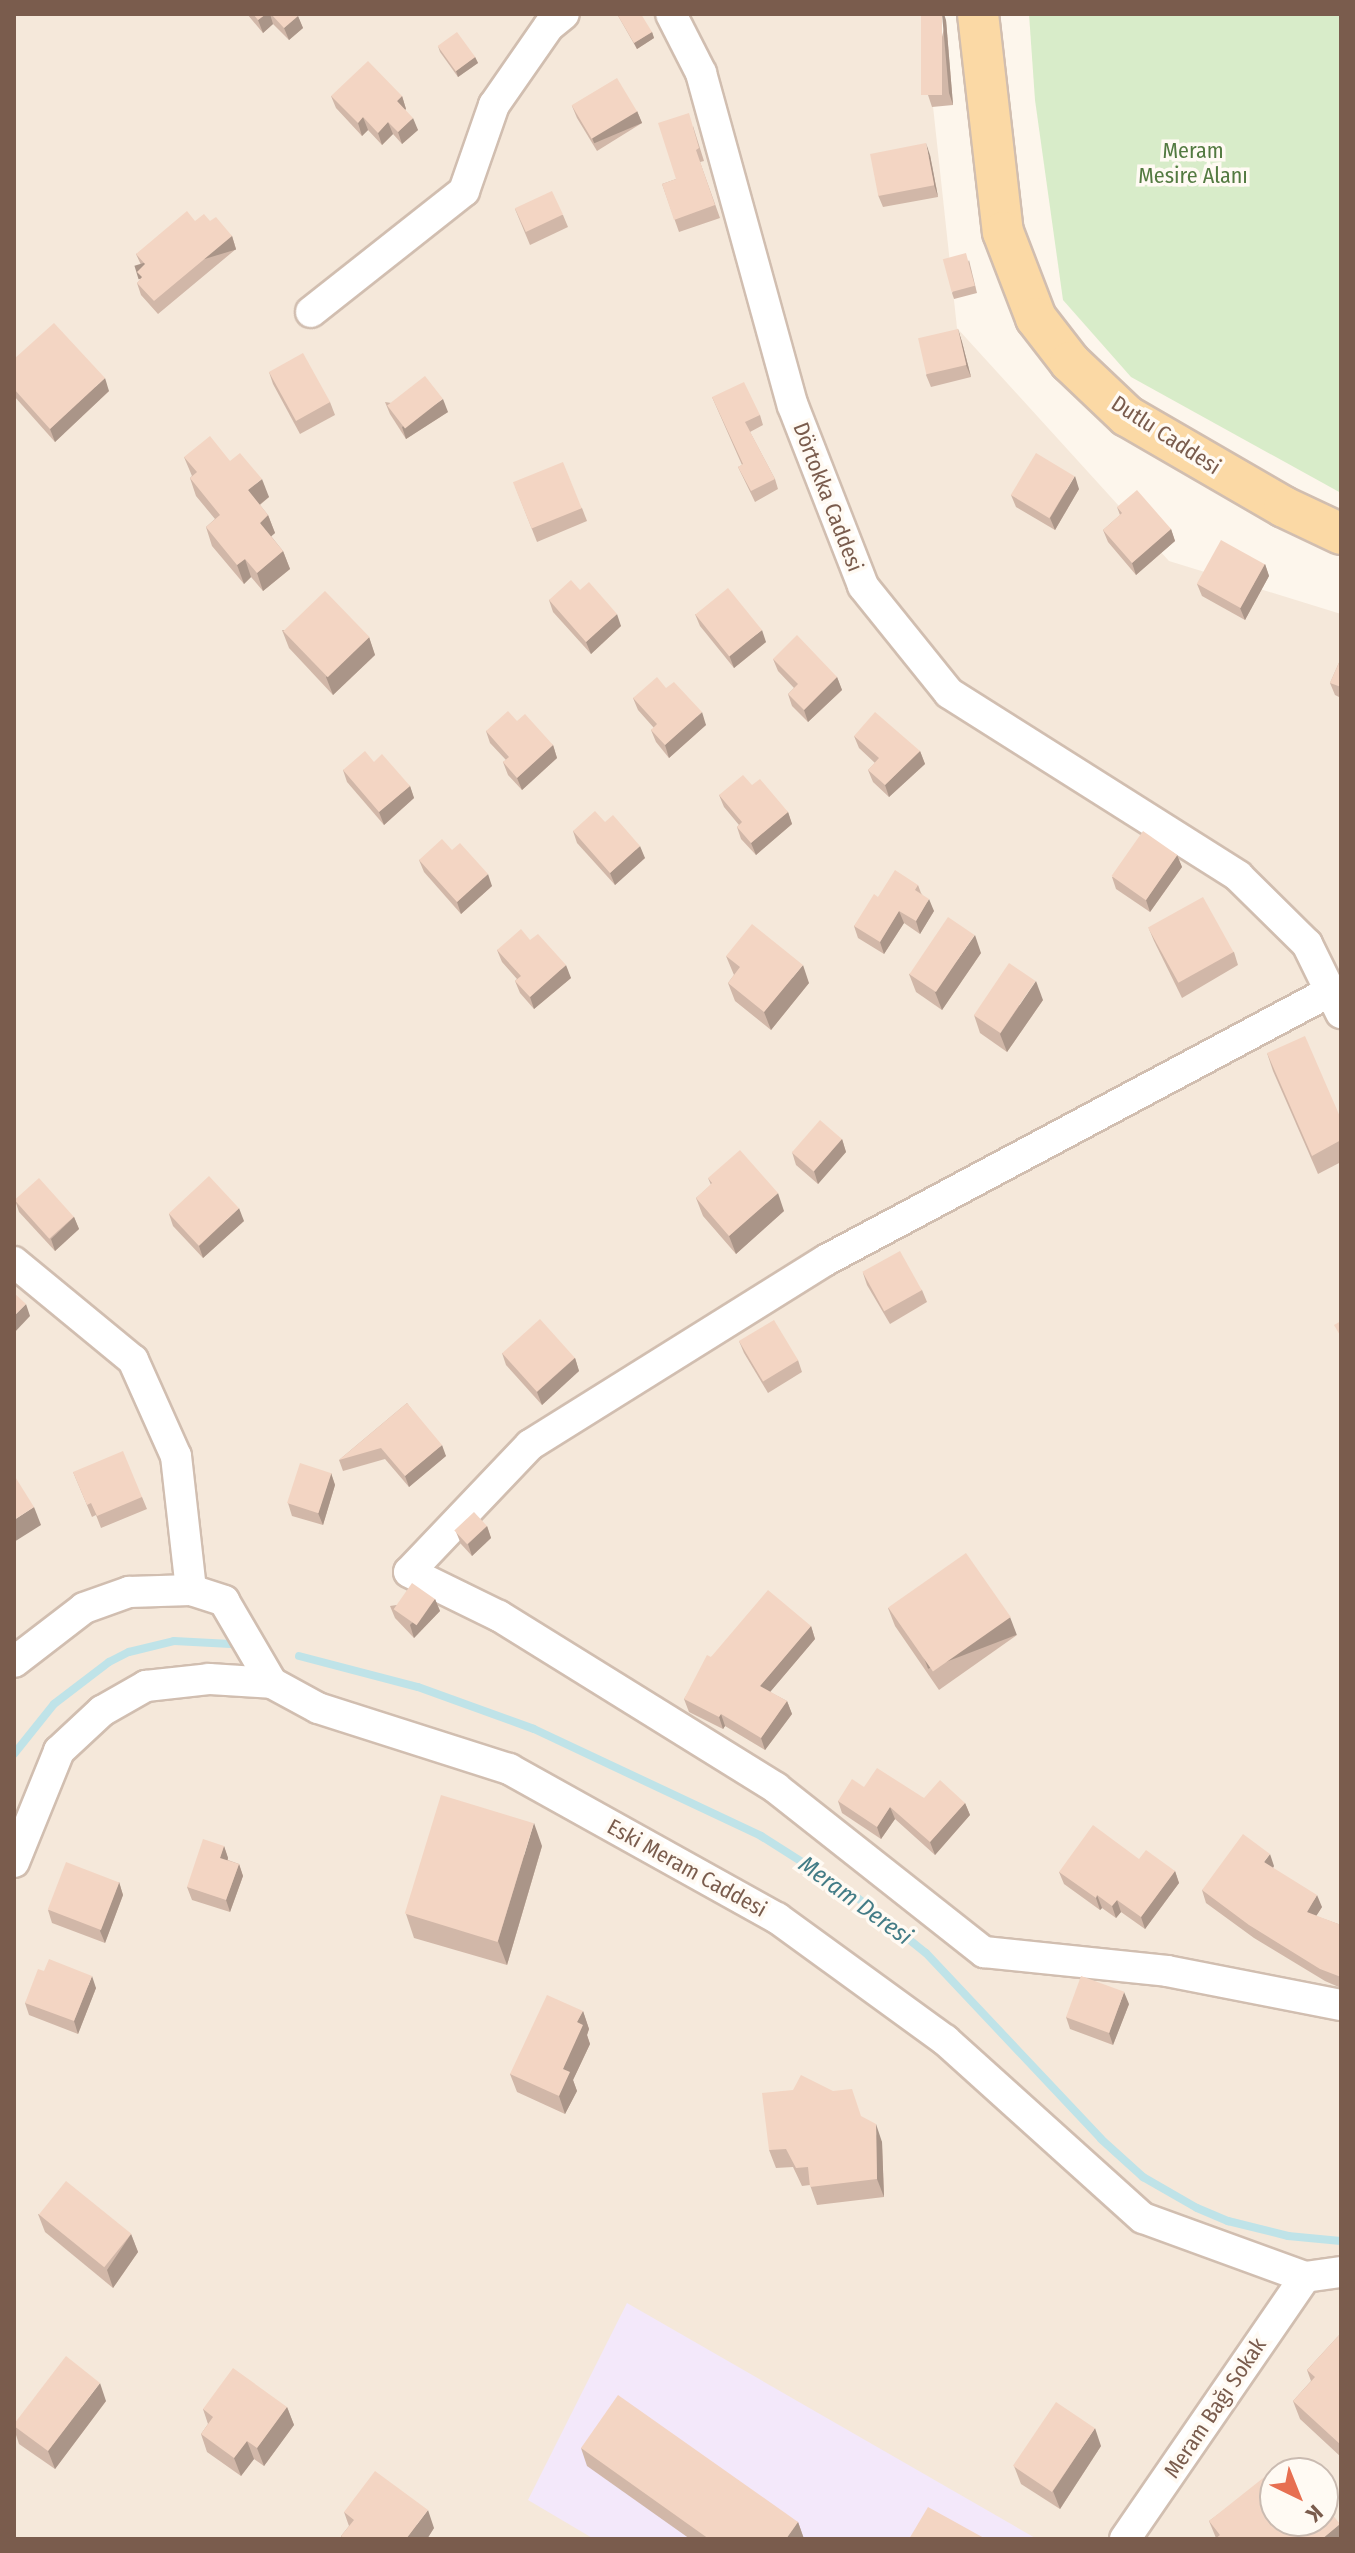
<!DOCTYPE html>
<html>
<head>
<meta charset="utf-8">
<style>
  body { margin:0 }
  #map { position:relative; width:1355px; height:2553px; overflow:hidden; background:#fdf6ec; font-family:"Fira Sans Condensed",sans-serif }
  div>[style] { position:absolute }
  .residential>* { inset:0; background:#f5e8da }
  .education>* { inset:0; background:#f3e8fa }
  .green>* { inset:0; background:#d8ecc9 }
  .stream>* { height:8px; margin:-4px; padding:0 4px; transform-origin:4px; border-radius:4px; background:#bfe3e8 }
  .roads { filter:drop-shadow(2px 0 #d1beb0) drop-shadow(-2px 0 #d1beb0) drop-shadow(0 2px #d1beb0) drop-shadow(0 -2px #d1beb0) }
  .minor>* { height:30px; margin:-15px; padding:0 15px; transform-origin:15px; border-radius:15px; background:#fff }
  .major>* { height:40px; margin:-20px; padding:0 20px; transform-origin:20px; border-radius:20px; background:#fbd9a5 }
  .wall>* { inset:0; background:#d1b7a8 }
  .shaded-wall>* { inset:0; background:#aa9588; transform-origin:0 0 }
  .building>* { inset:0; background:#f3d5c3; transform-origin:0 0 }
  span { translate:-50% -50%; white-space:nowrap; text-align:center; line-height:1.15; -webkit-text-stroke:7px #fffaf3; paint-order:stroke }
  .park-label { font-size:22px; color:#537a41 }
  .street-label { font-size:22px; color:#7a5c4d }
  .water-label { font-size:24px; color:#437c86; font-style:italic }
  .frame { position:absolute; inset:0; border:16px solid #7a5c4d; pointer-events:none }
  .north { position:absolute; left:1259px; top:2457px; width:80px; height:80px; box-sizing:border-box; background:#fffaf3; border:2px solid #cabbb1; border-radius:50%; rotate:137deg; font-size:22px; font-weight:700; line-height:32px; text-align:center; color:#7a5c4d }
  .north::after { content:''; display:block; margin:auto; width:28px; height:36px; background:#e76f51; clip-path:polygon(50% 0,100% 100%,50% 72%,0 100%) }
</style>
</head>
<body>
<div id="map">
  <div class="residential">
    <div style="clip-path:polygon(evenodd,14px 14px,923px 14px,957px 328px,1169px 561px,1341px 614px,1341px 2539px,14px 2539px,14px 14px,1275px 2473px,1323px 2473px,1323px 2521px,1275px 2521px,1275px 2473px)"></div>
  </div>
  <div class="education">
    <div style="clip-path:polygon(627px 2303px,1037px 2539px,594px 2539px,528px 2500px)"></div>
  </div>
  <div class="green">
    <div style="clip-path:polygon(1029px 14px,1341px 14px,1341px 493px,1131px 377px,1063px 300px,1035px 100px)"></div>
  </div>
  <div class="stream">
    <div style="left:299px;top:1656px;width:123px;rotate:14.6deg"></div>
    <div style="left:418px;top:1687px;width:123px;rotate:19.9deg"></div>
    <div style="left:534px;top:1729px;width:251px;rotate:25.2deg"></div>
    <div style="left:761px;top:1836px;width:110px;rotate:32.4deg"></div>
    <div style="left:854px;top:1895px;width:92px;rotate:38.9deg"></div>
    <div style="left:926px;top:1953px;width:255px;rotate:46.7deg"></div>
    <div style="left:1101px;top:2139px;width:57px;rotate:42.1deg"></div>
    <div style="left:1143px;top:2177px;width:62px;rotate:29.9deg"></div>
    <div style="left:1197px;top:2208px;width:34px;rotate:23deg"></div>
    <div style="left:1228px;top:2221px;width:62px;rotate:14deg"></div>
    <div style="left:1288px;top:2236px;width:53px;rotate:5.4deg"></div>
    <div style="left:14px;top:1754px;width:64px;rotate:-51.3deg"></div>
    <div style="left:54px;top:1704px;width:69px;rotate:-37.4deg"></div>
    <div style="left:109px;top:1662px;width:22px;rotate:-27deg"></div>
    <div style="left:129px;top:1652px;width:46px;rotate:-13.7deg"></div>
    <div style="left:174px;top:1641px;width:57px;rotate:3deg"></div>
  </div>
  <div class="roads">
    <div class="minor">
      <div style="left:671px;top:14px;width:66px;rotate:63deg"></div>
      <div style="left:701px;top:73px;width:345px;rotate:74.6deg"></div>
      <div style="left:793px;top:406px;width:193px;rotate:68.7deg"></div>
      <div style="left:863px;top:586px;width:137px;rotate:51.2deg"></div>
      <div style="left:949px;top:693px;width:342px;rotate:32.3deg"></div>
      <div style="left:1238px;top:876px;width:97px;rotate:44.6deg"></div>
      <div style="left:1307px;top:944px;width:77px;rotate:63.8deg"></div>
      <div style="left:311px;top:312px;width:195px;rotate:-38.3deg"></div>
      <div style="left:464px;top:191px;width:91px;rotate:-70.8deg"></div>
      <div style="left:494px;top:105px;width:96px;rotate:-55.2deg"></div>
      <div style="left:549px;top:26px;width:19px;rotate:-39deg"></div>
      <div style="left:1329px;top:992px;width:570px;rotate:151.95deg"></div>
      <div style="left:826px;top:1260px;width:349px;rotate:148deg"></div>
      <div style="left:530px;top:1445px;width:175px;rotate:133.6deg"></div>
      <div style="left:409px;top:1572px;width:100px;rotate:26.1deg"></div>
      <div style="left:499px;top:1616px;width:326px;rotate:31.8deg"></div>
      <div style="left:776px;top:1788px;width:265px;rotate:38.3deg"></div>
      <div style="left:984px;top:1952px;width:184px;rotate:5.9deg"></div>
      <div style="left:1167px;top:1971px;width:177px;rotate:11.1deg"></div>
      <div style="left:14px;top:1262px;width:154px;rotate:39.5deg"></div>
      <div style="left:133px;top:1360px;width:105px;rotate:65.9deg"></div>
      <div style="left:176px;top:1456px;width:135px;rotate:83.6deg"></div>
      <div style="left:14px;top:1662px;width:88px;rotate:-37.6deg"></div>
      <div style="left:84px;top:1608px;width:48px;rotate:-19.6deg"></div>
      <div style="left:129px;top:1592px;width:62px;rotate:-1.8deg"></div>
      <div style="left:191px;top:1590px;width:35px;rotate:18deg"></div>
      <div style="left:224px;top:1601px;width:95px;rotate:59.7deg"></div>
      <div style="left:272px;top:1683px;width:52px;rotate:28.5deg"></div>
      <div style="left:318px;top:1708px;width:201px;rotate:17.7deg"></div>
      <div style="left:509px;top:1769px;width:307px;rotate:29.1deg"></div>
      <div style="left:777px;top:1918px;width:208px;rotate:36deg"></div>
      <div style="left:945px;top:2040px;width:266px;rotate:42deg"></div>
      <div style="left:1143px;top:2218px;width:172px;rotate:20deg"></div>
      <div style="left:1305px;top:2277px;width:36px;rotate:-8deg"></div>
      <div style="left:14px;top:1862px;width:120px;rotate:-67.9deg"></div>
      <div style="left:59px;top:1751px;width:59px;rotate:-42.9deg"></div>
      <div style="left:102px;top:1711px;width:51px;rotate:-29.6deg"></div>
      <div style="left:146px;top:1686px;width:63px;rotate:-6.3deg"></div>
      <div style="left:209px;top:1679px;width:63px;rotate:3.6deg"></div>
      <div style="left:1125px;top:2539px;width:318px;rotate:-55.5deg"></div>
    </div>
    <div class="major">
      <div style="left:978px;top:14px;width:219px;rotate:83.5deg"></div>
      <div style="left:1003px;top:232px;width:92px;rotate:69deg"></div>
      <div style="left:1036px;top:318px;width:56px;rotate:52.3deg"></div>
      <div style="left:1070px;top:362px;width:79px;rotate:43.5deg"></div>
      <div style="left:1127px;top:416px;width:181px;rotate:30.1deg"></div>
      <div style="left:1284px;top:507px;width:63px;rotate:25.3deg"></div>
    </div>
  </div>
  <div class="wall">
    <div style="clip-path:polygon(247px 14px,297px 14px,303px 28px,289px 40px,273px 24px,263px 33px)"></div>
    <div style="clip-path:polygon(617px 14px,652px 32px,654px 38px,637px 49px)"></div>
    <div style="clip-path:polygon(946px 20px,953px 105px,932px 107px,928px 95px)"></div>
    <div style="clip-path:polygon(438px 46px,475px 57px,478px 63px,458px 77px,440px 52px)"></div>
    <div style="clip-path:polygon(331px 96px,402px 96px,406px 109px,405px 110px,418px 130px,402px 144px,393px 134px,382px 145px,368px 130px,362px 136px,336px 108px)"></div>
    <div style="clip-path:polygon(572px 106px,637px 111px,642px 123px,597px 151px,577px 118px)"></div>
    <div style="clip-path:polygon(693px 126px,704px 161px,700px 162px,720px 218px,679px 232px,662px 184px,676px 179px)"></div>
    <div style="clip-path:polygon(930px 155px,938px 197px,883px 207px,878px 195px)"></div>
    <div style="clip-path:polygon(515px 209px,563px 215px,568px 227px,530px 245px)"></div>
    <div style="clip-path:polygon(195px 221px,210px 221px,232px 236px,236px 249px,158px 314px,141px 295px,137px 283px,140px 280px,137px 272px,142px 267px,136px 254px)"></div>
    <div style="clip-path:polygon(969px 260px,977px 293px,954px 299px,952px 293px)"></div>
    <div style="clip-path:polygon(958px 329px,962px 342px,971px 377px,931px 387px,926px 375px)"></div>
    <div style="clip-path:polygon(14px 359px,109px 391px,55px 442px,14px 396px)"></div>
    <div style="clip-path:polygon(269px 372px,330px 402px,335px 415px,300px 434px,273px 384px)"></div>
    <div style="clip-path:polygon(712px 397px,760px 415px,763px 425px,750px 432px,775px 479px,778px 489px,755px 502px,738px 467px,742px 465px)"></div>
    <div style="clip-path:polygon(385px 402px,448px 412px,406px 439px,390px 414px)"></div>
    <div style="clip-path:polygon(184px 457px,230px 461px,269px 497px,260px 505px,268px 515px,275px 533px,271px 536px,283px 551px,290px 569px,263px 591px,251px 577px,244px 584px,212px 546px,206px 527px,215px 519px,196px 496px,190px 478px,192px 476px)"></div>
    <div style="clip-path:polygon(515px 486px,582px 508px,587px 521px,537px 542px)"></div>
    <div style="clip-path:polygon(1079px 489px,1055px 530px,1016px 507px,1011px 495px)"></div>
    <div style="clip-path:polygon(1117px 507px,1171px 529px,1175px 541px,1136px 575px,1108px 542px,1103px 530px,1120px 515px)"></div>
    <div style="clip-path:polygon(1265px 564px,1269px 576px,1245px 620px,1202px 596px,1197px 584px)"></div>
    <div style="clip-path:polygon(580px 590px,621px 626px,591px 654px,553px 612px,549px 600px)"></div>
    <div style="clip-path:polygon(695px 614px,766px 642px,734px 668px,700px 626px)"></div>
    <div style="clip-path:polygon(282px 630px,369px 637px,375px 655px,333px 695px,289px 648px)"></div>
    <div style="clip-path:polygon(1341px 658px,1341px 698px,1335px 695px,1330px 683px)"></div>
    <div style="clip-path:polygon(773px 659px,837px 677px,842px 690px,808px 722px,792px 706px,788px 694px,794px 688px,778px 671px)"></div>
    <div style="clip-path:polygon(666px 688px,706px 725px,669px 758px,656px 742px,651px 730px,654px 728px,638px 710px,633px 698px)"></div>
    <div style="clip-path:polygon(517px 721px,553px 745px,557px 758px,522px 790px,508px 775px,503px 762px,506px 760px,490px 743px,486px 731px)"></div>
    <div style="clip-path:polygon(854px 736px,920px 751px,925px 764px,889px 797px,873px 782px,868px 770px,875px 763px,859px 748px)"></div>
    <div style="clip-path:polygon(374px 762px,410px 786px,414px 798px,384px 825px,347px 782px,343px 770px)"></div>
    <div style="clip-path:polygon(752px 785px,788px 812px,792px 824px,756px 855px,741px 839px,737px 827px,739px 825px,724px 807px,719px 795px)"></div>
    <div style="clip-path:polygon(605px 822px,645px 858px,615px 885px,577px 843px,573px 831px)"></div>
    <div style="clip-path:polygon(452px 850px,492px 886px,461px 914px,424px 872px,419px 860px)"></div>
    <div style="clip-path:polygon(1177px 855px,1182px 867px,1150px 912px,1116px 889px,1112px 877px)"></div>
    <div style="clip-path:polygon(918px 885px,921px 893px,934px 911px,920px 934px,904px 923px,884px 954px,858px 938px,854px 926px,878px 897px)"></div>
    <div style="clip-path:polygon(1149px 929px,1234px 952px,1238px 965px,1182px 998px,1154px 941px)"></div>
    <div style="clip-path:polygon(530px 940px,571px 978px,534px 1009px,520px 993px,515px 981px,517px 979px,502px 962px,497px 950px)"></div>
    <div style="clip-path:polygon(981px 953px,942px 1010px,916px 992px,909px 974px)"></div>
    <div style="clip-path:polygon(726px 956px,809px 983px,771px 1030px,735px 1001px,728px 983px,734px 975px)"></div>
    <div style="clip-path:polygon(1043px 1000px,1007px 1052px,980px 1033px,974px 1015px)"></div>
    <div style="clip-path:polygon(1267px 1053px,1341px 1119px,1341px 1162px,1318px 1174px,1273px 1071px)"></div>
    <div style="clip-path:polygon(842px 1139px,846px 1152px,818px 1184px,796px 1165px,792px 1152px)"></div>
    <div style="clip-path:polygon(708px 1178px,784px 1211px,736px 1254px,703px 1216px,696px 1198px,711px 1185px)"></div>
    <div style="clip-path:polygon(15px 1200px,74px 1217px,79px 1229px,55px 1251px,19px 1212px)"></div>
    <div style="clip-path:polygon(169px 1214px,244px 1221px,203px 1258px,173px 1226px)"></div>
    <div style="clip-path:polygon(863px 1273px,922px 1290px,927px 1302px,890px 1324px,867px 1285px)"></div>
    <div style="clip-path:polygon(739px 1341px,798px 1360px,802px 1372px,768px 1393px,744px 1353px)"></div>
    <div style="clip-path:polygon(502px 1353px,575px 1358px,579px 1371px,542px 1405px,506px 1365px)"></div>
    <div style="clip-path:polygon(407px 1403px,446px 1456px,409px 1487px,385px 1459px,343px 1471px,339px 1460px)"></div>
    <div style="clip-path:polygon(73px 1472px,142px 1497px,147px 1509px,101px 1528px,96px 1515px,92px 1517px)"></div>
    <div style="clip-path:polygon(331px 1473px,335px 1485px,323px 1525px,292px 1516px,288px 1503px)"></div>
    <div style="clip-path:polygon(487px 1526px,491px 1538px,472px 1556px,461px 1544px,456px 1532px)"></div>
    <div style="clip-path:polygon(435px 1599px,440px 1611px,414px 1638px,395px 1618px,390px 1606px)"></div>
    <div style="clip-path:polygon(888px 1608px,1017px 1635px,939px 1690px,895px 1626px)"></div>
    <div style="clip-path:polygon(811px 1626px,815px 1639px,770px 1692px,787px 1701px,792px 1714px,765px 1750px,725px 1726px,723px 1729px,689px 1712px,684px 1699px,711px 1657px)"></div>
    <div style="clip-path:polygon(864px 1787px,924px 1798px,965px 1803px,970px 1815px,935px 1855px,895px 1819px,881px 1839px,842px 1813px,838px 1801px)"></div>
    <div style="clip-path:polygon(224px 1846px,228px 1858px,228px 1860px,239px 1864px,243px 1876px,230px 1912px,192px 1900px,187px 1887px)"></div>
    <div style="clip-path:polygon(542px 1846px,507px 1965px,414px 1938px,406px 1914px)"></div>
    <div style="clip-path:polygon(1139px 1859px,1175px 1871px,1179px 1883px,1145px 1929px,1121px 1912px,1116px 1918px,1102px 1908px,1100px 1910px,1064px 1884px,1059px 1872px)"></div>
    <div style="clip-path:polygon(1274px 1866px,1273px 1868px,1322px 1907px,1316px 1916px,1341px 1925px,1341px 1988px,1325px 1981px,1254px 1938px,1206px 1903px,1202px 1890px)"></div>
    <div style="clip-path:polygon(119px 1882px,123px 1895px,105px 1943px,52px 1923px,48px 1910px)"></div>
    <div style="clip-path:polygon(44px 1971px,96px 1988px,78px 2034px,29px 2015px,25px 2003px)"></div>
    <div style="clip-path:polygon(1129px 2004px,1113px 2045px,1070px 2029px,1066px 2017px)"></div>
    <div style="clip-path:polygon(583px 2011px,589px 2029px,587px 2035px,590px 2044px,573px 2080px,577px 2091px,565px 2114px,517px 2092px,510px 2074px)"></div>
    <div style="clip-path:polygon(862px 2117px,882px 2142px,884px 2197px,817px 2205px,810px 2185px,802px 2186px,793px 2167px,776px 2168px,769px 2150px)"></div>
    <div style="clip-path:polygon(38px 2214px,131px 2234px,138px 2252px,113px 2288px,45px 2232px)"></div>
    <div style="clip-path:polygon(1341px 2333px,1341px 2457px,1300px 2419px,1293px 2401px,1311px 2381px,1307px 2370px)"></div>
    <div style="clip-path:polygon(106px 2401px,55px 2469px,19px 2444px,14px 2429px,14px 2424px)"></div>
    <div style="clip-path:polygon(287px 2407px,294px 2425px,264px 2466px,254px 2459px,241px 2476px,207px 2452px,201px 2434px,208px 2424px,203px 2409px)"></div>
    <div style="clip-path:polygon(1101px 2446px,1060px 2509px,1021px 2484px,1014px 2466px)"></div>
    <div style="clip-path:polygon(581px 2448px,798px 2522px,804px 2539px,690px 2539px,587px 2466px)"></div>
    <div style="clip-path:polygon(1275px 2473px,1340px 2524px,1341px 2539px,1216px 2538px,1209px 2521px)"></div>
    <div style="clip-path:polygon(344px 2512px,434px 2528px,427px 2539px,342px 2539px,341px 2536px,349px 2526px)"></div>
  </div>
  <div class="shaded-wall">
    <div style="clip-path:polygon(266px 14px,270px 14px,273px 24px,263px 33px,258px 20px)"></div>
    <div style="clip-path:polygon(942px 14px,944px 14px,946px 20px,953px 105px,949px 93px)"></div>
    <div style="clip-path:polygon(298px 16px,303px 28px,289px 40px,284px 28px)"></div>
    <div style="clip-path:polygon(652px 32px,654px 38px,637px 49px,634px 43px)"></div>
    <div style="clip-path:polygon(475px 57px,478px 63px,458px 77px,456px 71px)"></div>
    <div style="clip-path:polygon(402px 96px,406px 109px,401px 113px,397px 101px)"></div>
    <div style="left:637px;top:111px;width:13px;height:52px;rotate:67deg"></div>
    <div style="clip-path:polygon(363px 117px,368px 130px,362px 136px,358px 123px)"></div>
    <div style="clip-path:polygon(413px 118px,418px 130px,402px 144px,398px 132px)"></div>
    <div style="clip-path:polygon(388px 122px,393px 134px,382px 145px,378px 133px)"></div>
    <div style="clip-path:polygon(926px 143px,930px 155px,938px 197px,934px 185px)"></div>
    <div style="left:232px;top:236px;width:14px;height:102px;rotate:73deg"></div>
    <div style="clip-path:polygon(958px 329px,962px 342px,971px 377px,966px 365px)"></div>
    <div style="clip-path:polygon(105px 378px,109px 391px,55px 442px,50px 429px)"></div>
    <div style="clip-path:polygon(443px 399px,448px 412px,406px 439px,402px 427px)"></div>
    <div style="clip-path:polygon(1075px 476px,1079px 489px,1055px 530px,1050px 518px)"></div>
    <div style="clip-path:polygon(262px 479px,269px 497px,254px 509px,248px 490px)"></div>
    <div style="clip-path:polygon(268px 515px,275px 533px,266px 541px,260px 523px)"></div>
    <div style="clip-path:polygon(1171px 529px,1175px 541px,1136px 575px,1132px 563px)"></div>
    <div style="clip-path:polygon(283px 551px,290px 569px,263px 591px,257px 573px)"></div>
    <div style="clip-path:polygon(245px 559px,251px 577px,244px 584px,237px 565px)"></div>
    <div style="clip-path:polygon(1265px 564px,1269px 576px,1245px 620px,1240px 608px)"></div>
    <div style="clip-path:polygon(617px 614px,621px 626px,591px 654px,586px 642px)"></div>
    <div style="clip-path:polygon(762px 630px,766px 642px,734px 668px,729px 655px)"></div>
    <div style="clip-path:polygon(369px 637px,375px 655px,333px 695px,326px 677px)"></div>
    <div style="clip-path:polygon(837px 677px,842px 690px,808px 722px,804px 710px)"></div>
    <div style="clip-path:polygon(702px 712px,706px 725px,669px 758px,665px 745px)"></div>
    <div style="clip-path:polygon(553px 745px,557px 758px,522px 790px,517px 778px)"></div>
    <div style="clip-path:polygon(920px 751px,925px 764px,889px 797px,885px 785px)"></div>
    <div style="clip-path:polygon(410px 786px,414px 798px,384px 825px,379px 812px)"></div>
    <div style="clip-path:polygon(788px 812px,792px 824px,756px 855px,751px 843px)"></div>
    <div style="clip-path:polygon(640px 846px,645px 858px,615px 885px,610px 873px)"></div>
    <div style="clip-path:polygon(1177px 855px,1182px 867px,1150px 912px,1146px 900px)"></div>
    <div style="clip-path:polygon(488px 874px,492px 886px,461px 914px,457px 902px)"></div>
    <div style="clip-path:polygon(929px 899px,934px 911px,920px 934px,916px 921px)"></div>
    <div style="clip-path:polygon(899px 911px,904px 923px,884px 954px,880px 942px)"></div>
    <div style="clip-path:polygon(975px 935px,981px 953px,942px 1010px,935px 992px)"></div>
    <div style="clip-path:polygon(566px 965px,571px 978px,534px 1009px,530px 997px)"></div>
    <div style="clip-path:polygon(803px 965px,809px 983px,771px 1030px,764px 1012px)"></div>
    <div style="clip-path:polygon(1036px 981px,1043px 1000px,1007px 1052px,1000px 1034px)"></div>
    <div style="clip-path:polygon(842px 1139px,846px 1152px,818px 1184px,814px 1171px)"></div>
    <div style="clip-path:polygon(778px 1193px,784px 1211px,736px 1254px,729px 1236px)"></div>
    <div style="clip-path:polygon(239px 1208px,244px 1221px,203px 1258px,199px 1246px)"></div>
    <div style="clip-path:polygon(74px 1217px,79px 1229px,55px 1251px,51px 1239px)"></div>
    <div style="clip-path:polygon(26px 1304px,30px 1316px,14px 1333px,14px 1316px)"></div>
    <div style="clip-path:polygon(575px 1358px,579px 1371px,542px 1405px,537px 1392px)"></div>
    <div style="clip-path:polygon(442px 1445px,446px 1456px,409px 1487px,405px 1476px)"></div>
    <div style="clip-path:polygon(331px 1473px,335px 1485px,323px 1525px,318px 1513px)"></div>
    <div style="clip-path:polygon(34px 1507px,41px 1525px,14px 1542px,14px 1520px)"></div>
    <div style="clip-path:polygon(487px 1526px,491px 1538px,472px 1556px,468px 1544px)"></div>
    <div style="clip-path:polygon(435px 1599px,440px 1611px,414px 1638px,410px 1625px)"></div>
    <div style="left:1010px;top:1617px;width:19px;height:95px;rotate:69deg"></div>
    <div style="clip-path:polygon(811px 1626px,815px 1639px,765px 1698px,760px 1686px)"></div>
    <div style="clip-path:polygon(787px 1701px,792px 1714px,765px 1750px,761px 1738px)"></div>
    <div style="clip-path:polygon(721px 1714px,725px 1726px,723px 1729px,719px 1717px)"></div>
    <div style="clip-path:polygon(965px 1803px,970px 1815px,935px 1855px,930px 1842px)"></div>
    <div style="clip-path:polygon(890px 1807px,895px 1819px,881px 1839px,877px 1827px)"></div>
    <div style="clip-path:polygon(534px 1823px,542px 1846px,507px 1965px,498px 1941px)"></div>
    <div style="clip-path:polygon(224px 1846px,228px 1858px,224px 1870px,220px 1858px)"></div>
    <div style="clip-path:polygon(1270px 1854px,1274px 1866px,1269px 1874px,1264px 1862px)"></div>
    <div style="clip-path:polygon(239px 1864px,243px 1876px,230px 1912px,226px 1900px)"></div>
    <div style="clip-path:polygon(1175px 1871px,1179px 1883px,1145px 1929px,1141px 1917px)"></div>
    <div style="clip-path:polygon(119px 1882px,123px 1895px,105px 1943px,100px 1931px)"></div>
    <div style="clip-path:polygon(1097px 1895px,1102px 1908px,1100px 1910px,1096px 1898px)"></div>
    <div style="clip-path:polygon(1317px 1895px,1322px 1907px,1311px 1924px,1307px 1912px)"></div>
    <div style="clip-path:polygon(1117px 1900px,1121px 1912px,1116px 1918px,1112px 1906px)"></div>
    <div style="clip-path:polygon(92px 1976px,96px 1988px,78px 2034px,74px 2021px)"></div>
    <div style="clip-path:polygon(1124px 1992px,1129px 2004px,1113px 2045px,1109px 2033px)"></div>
    <div style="clip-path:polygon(583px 2011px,589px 2029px,587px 2035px,590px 2044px,573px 2080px,577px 2091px,565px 2114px,559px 2096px,563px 2069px,577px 2022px)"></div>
    <div style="clip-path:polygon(876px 2124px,882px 2142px,884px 2197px,877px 2179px)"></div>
    <div style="clip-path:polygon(131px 2234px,138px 2252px,113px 2288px,107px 2270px)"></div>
    <div style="clip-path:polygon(100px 2383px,106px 2401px,55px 2469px,48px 2451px)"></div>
    <div style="clip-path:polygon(287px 2407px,294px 2425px,264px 2466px,257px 2448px)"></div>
    <div style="clip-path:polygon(1095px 2428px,1101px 2446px,1060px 2509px,1053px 2491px)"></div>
    <div style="clip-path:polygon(247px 2441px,254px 2459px,241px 2476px,234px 2458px)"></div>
    <div style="clip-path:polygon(428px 2510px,434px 2528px,427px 2539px,406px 2539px)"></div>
    <div style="clip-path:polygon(798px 2522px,804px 2539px,786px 2539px)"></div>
    <div style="clip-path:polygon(1340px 2524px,1341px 2539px,1322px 2539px)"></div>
  </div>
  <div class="building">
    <div style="clip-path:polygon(253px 14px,266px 14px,258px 20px)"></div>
    <div style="clip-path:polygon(271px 14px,297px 14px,298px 16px,284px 28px)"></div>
    <div style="clip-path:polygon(617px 14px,641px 14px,652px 32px,634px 43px)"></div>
    <div style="left:921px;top:14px;width:21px;height:81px"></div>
    <div style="left:457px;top:32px;width:31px;height:24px;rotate:54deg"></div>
    <div style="clip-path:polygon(368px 61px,402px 96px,397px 101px,413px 118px,398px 132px,388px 122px,378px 133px,363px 117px,358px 123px,331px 96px)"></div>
    <div style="left:617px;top:78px;width:39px;height:53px;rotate:59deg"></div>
    <div style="clip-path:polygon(689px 113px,699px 148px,696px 150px,715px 205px,674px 220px,662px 184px,676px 179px,658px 123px)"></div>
    <div style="left:926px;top:143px;width:43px;height:57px;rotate:79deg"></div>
    <div style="left:552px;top:191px;width:26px;height:41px;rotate:65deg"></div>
    <div style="clip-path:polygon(187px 211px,195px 221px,204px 214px,210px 221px,216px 217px,232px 236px,154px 301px,137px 283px,142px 277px,137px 272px,145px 264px,136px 254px)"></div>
    <div style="left:966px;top:253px;width:34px;height:24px;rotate:75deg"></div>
    <div style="clip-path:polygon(54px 323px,105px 378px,50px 429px,14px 389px,14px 359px)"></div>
    <div style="left:958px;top:329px;width:37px;height:41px;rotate:77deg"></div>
    <div style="left:303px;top:353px;width:56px;height:39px;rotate:61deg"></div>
    <div style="left:425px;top:376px;width:29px;height:48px;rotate:52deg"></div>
    <div style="clip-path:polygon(744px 382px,760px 415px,745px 422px,775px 479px,751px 491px,738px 467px,743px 464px,712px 397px)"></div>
    <div style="clip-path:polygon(210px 436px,230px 461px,240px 453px,262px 479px,248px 490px,268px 515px,260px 523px,283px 551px,257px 573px,245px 559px,237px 565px,206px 527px,220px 515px,190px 478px,197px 472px,184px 457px)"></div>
    <div style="left:1036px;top:453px;width:45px;height:49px;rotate:31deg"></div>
    <div style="left:563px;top:462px;width:50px;height:54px;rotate:68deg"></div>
    <div style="clip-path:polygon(1137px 490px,1171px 529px,1132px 563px,1103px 530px,1122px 513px,1117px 507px)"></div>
    <div style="left:1221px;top:540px;width:50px;height:50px;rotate:29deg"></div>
    <div style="clip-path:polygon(571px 580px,580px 590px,589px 582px,617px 614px,586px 642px,549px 600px)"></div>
    <div style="left:728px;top:588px;width:54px;height:42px;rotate:51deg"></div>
    <div style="left:325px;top:591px;width:64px;height:58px;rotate:46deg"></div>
    <div style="clip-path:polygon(797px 635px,837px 677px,804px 710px,788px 694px,798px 684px,773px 659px)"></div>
    <div style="clip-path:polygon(1341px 658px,1341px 687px,1330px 683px)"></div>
    <div style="clip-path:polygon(657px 677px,666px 688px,674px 682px,702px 712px,665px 745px,651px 730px,657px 724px,633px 698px)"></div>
    <div style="clip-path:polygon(508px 711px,517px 721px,525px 714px,553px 745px,517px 778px,503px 762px,509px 757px,486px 731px)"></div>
    <div style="clip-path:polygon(875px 712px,920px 751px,885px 785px,868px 770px,879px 758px,854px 736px)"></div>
    <div style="clip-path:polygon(365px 751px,374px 762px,382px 754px,410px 786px,379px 812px,343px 770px)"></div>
    <div style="clip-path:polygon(743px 775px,752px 785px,760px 779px,788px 812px,751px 843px,737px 827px,742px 822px,719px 795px)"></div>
    <div style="clip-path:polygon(595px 811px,605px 822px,613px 815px,640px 846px,610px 873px,573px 831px)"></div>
    <div style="left:1143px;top:831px;width:42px;height:55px;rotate:35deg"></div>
    <div style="clip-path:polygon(442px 839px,452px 850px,460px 843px,488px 874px,457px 902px,419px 860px)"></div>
    <div style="clip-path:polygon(895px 870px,918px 885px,915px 890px,929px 899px,916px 921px,899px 911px,880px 942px,854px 926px,874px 894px,878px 897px)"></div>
    <div style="left:1203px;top:897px;width:63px;height:63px;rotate:61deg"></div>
    <div style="left:948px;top:917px;width:32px;height:69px;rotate:34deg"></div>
    <div style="clip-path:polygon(752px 924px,803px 965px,764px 1012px,728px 983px,740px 967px,726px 956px)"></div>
    <div style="clip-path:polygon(521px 929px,530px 940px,538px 934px,566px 965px,530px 997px,515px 981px,521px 976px,497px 950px)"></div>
    <div style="left:1009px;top:963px;width:32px;height:63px;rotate:34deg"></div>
    <div style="clip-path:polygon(1305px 1036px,1341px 1119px,1341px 1140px,1312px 1156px,1267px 1053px)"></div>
    <div style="left:820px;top:1120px;width:29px;height:43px;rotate:41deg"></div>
    <div style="clip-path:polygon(740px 1150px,778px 1193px,729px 1236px,696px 1198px,712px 1183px,708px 1178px)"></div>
    <div style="left:209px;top:1176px;width:44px;height:55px;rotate:47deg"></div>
    <div style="left:39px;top:1178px;width:52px;height:33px;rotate:48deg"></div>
    <div style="left:900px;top:1251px;width:45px;height:43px;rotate:61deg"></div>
    <div style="clip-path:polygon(14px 1293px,26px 1304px,14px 1316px)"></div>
    <div style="left:540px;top:1319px;width:52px;height:51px;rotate:48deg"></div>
    <div style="left:774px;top:1320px;width:47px;height:41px;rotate:59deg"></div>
    <div style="clip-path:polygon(1341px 1321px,1341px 1337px,1334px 1325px)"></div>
    <div style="clip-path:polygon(407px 1403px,442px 1445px,405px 1476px,381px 1448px,339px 1460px)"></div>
    <div style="clip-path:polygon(123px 1451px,142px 1497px,97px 1516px,91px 1503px,87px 1505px,73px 1472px)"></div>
    <div style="left:300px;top:1463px;width:33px;height:42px;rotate:18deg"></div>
    <div style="clip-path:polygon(14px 1475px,34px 1507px,14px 1520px)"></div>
    <div style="left:474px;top:1512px;width:19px;height:27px;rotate:47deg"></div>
    <div style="left:966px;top:1553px;width:78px;height:95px;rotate:55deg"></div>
    <div style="left:412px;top:1583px;width:28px;height:32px;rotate:35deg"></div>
    <div style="clip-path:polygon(768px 1590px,811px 1626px,760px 1686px,787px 1701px,761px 1738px,721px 1714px,719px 1717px,684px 1699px,707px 1655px,711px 1657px)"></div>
    <div style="clip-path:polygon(877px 1768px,924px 1798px,940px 1780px,965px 1803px,930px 1842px,890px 1807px,877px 1827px,838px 1801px,852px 1779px,864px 1787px)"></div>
    <div style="left:441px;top:1795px;width:97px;height:124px;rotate:17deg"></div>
    <div style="clip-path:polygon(1093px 1825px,1139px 1859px,1146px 1850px,1175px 1871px,1141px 1917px,1117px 1900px,1112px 1906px,1097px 1895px,1096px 1898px,1059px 1872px)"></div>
    <div style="clip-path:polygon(1243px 1834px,1270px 1854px,1264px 1862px,1317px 1895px,1307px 1912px,1341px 1925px,1341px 1977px,1320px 1969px,1249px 1925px,1202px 1890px)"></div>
    <div style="clip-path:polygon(203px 1839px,224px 1846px,220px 1858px,239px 1864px,226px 1900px,187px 1887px)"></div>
    <div style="left:66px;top:1862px;width:57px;height:51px;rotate:21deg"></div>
    <div style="clip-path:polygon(49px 1959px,92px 1976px,74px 2021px,25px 2003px,38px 1969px,44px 1971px)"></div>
    <div style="left:1081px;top:1976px;width:46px;height:44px;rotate:20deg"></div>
    <div style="clip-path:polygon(547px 1995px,583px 2011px,577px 2022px,583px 2025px,563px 2069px,570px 2072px,559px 2096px,510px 2074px)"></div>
    <div style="clip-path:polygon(801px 2075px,833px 2091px,852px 2089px,861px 2116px,876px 2124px,877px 2179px,810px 2187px,808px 2167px,796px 2168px,786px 2149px,769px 2150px,762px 2093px,793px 2090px)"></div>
    <div style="left:66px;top:2181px;width:84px;height:43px;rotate:39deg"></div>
    <div style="clip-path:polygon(1341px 2333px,1341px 2445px,1293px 2401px,1315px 2377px,1307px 2370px)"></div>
    <div style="clip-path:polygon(66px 2356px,100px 2383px,48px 2451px,14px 2426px,14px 2424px)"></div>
    <div style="clip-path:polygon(233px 2368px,287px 2407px,257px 2448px,247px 2441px,234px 2458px,201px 2434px,213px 2417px,203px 2409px)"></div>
    <div style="clip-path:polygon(618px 2395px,798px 2522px,786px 2539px,709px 2539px,581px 2448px)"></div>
    <div style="left:1056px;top:2402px;width:47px;height:77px;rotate:34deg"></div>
    <div style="clip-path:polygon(1282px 2463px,1290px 2473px,1275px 2473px,1275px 2521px,1323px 2521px,1323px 2503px,1340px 2524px,1322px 2539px,1215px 2539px,1220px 2535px,1209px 2521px)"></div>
    <div style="clip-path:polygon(375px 2471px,428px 2510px,406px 2539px,345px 2539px,341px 2536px,354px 2520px,344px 2512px)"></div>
    <div style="clip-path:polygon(928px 2507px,984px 2538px,909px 2539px)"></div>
  </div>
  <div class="park-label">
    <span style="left:1193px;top:163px">Meram<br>Mesire Alanı</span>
  </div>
  <div class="street-label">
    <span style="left:1166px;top:435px;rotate:33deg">Dutlu Caddesi</span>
    <span style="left:828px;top:497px;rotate:69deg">Dörtokka Caddesi</span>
    <span style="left:687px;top:1868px;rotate:29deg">Eski Meram Caddesi</span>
    <span style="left:1215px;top:2408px;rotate:-56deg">Meram Bağı Sokak</span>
  </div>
  <div class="water-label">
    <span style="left:855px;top:1901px;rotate:36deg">Meram Deresi</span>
  </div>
  <div class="frame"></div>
  <div class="north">K</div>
</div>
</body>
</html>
